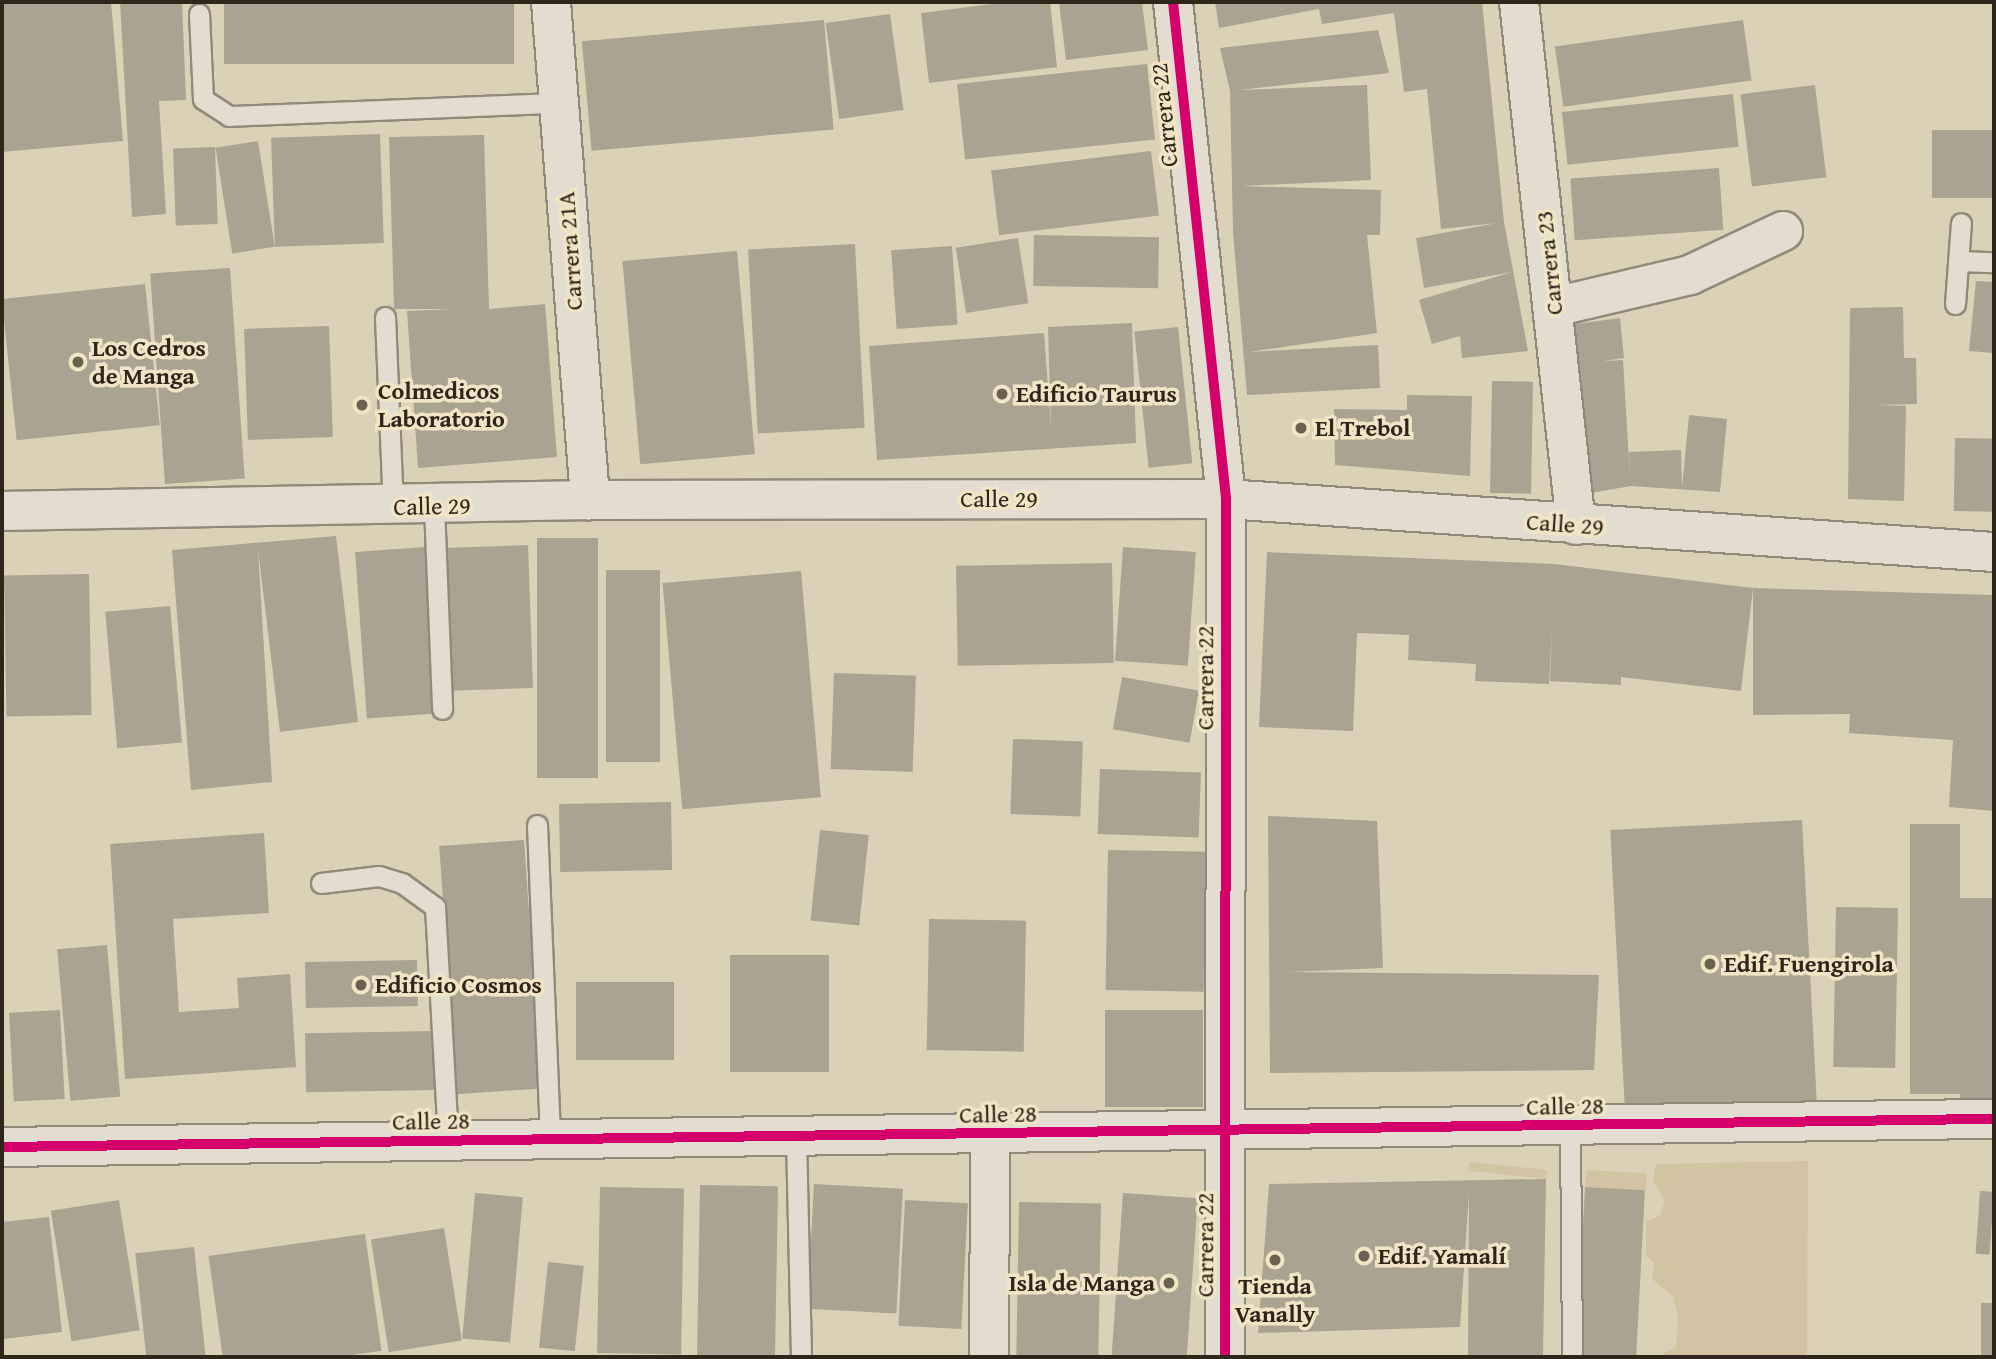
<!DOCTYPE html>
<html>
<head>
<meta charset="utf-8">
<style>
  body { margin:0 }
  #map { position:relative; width:1996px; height:1359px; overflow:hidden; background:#dbd1b7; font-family:"Gentium Book Plus",serif }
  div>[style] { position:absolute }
  .green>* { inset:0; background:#d2c4a2; transform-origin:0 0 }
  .building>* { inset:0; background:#aaa391; transform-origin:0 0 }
  .roads { filter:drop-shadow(2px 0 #918a7a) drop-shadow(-2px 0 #918a7a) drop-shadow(0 2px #918a7a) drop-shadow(0 -2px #918a7a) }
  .lane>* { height:19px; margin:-9.5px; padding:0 9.5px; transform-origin:9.5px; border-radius:9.5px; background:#e2ddd0 }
  .street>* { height:38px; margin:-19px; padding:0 19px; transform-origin:19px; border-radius:19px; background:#e2ddd0 }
  .secondary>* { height:38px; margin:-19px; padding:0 19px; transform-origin:19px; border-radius:19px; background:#e2ddd0 }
  .cycleway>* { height:10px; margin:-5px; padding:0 5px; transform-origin:5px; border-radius:5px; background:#d6006c }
  .dots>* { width:19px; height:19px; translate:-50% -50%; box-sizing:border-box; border:4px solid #f1e5c6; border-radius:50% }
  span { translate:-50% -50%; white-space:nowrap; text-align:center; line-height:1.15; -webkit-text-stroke:7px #f1e5c6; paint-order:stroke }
  .street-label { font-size:24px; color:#2f251a }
  .poi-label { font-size:24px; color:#2f251a; font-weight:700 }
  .left { translate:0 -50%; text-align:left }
  .right { translate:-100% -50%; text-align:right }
  .frame { position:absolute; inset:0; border:4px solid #2f251a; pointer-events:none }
</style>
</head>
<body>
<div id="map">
  <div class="green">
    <div style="clip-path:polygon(1808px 1161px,1807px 1357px,1659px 1357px,1676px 1346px,1678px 1316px,1673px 1296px,1652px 1279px,1654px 1263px,1646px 1256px,1646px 1221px,1660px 1216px,1665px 1199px,1653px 1182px,1656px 1164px)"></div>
    <div style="left:1547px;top:1170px;width:9px;height:78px;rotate:96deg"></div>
    <div style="left:1586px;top:1170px;width:61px;height:17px;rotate:3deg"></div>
  </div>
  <div class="building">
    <div style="clip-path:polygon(2px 2px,111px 2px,123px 141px,2px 152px)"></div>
    <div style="clip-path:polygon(120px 2px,182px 2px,186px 100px,159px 101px,166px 214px,132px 217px)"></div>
    <div style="left:224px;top:2px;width:290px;height:62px"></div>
    <div style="clip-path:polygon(1008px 2px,1050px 2px,1057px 67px,929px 83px,921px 13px)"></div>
    <div style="clip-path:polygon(1059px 2px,1142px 2px,1148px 50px,1066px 60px)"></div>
    <div style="clip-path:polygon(1215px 2px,1482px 2px,1504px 222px,1528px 351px,1462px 358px,1460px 336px,1432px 344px,1419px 300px,1512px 272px,1424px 288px,1416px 238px,1497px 223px,1441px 229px,1427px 89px,1404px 92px,1394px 13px,1322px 24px,1319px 9px,1219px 28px)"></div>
    <div style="left:890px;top:14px;width:97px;height:65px;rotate:82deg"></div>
    <div style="left:824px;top:20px;width:110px;height:243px;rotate:85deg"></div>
    <div style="left:1743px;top:20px;width:61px;height:190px;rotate:82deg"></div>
    <div style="clip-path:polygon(1378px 30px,1389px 73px,1239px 90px,1367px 85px,1371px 180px,1241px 186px,1381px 190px,1380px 235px,1367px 235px,1377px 333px,1249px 352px,1378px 345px,1380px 388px,1247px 395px,1233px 232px,1230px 91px,1220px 48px)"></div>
    <div style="left:1147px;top:64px;width:76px;height:191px;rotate:84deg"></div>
    <div style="left:1815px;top:85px;width:93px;height:75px;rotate:83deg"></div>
    <div style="left:1733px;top:94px;width:53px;height:172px;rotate:84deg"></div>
    <div style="left:1994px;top:130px;width:68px;height:62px;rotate:90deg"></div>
    <div style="left:380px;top:134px;width:109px;height:109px;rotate:88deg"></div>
    <div style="clip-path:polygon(484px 135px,489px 309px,545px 304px,557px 457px,418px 468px,407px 311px,453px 309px,394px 309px,389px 137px)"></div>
    <div style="left:258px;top:141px;width:107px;height:43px;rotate:81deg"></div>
    <div style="left:215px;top:147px;width:77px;height:42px;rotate:88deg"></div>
    <div style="left:1151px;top:151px;width:65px;height:161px;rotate:83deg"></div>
    <div style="left:1719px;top:168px;width:62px;height:149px;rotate:86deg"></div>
    <div style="left:1034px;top:235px;width:125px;height:51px;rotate:1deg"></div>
    <div style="left:1018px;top:238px;width:66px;height:63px;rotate:81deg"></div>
    <div style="left:855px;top:244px;width:184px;height:107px;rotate:87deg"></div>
    <div style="left:952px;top:246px;width:79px;height:61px;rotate:86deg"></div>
    <div style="left:737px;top:251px;width:204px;height:115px;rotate:85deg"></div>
    <div style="left:230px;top:268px;width:211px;height:80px;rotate:86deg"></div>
    <div style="clip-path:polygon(1976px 281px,1994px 282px,1994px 353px,1969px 351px)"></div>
    <div style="left:145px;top:284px;width:142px;height:144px;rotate:84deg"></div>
    <div style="clip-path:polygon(1903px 307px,1904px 358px,1916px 358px,1917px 404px,1876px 405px,1906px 406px,1904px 501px,1848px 499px,1850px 308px)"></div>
    <div style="clip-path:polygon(1620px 318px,1624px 358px,1603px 361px,1623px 360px,1630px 478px,1629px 452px,1681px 450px,1682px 488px,1689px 415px,1727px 419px,1720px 492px,1631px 486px,1591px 493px,1575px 324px)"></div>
    <div style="clip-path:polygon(1132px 323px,1136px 443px,877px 460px,869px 346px,1044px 333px,1051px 427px,1048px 327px)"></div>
    <div style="left:329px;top:326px;width:111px;height:85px;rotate:88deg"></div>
    <div style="left:1178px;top:327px;width:137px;height:44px;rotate:84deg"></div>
    <div style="left:1492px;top:381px;width:41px;height:112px;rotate:1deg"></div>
    <div style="clip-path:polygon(1407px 395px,1472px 396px,1470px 476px,1335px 465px,1334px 409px,1407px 410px)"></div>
    <div style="left:1955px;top:438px;width:39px;height:73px;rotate:1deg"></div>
    <div style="clip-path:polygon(336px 536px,358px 722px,280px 732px,258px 549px,272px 782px,191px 790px,172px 550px)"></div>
    <div style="left:537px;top:538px;width:61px;height:240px"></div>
    <div style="left:528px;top:545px;width:143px;height:90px;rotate:88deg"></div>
    <div style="left:425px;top:547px;width:167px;height:70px;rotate:86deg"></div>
    <div style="left:1123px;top:547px;width:73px;height:114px;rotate:4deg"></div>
    <div style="clip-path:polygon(1267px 552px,1554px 564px,1753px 588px,1994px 595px,1994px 811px,1949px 807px,1953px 740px,1849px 733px,1850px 714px,1753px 715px,1753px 588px,1741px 691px,1621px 677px,1621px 685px,1550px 681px,1552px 629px,1549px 684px,1475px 681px,1476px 664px,1408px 660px,1409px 635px,1357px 633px,1353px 731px,1259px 727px)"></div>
    <div style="left:1112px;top:563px;width:100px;height:156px;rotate:89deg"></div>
    <div style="left:606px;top:570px;width:54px;height:192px"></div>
    <div style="left:801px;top:571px;width:227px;height:139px;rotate:85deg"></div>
    <div style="left:89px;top:574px;width:141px;height:85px;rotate:89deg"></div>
    <div style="left:170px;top:606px;width:137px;height:65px;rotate:85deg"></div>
    <div style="left:834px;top:673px;width:82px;height:96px;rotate:2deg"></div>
    <div style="left:1122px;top:677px;width:78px;height:53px;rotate:10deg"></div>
    <div style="left:1013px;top:739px;width:70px;height:75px;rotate:2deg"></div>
    <div style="left:1100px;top:769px;width:101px;height:65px;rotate:2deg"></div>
    <div style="left:671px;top:802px;width:68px;height:112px;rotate:89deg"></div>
    <div style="clip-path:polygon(1268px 816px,1377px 821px,1383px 968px,1288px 972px,1599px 975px,1594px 1070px,1270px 1073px)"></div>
    <div style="left:1802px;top:820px;width:281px;height:192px;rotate:87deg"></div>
    <div style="left:1910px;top:824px;width:50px;height:270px"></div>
    <div style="left:820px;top:830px;width:49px;height:91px;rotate:6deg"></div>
    <div style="clip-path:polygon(264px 833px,269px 913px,173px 919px,179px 1012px,239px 1008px,237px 978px,290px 974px,296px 1067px,125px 1079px,110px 844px)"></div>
    <div style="left:524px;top:840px;width:249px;height:85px;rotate:86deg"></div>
    <div style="left:1108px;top:850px;width:98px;height:140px;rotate:1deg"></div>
    <div style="left:1960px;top:898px;width:34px;height:202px"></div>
    <div style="left:1836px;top:907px;width:62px;height:160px;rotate:1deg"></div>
    <div style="left:929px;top:919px;width:97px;height:131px;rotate:1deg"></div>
    <div style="left:107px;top:945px;width:152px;height:50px;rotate:85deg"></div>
    <div style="left:730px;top:955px;width:99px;height:117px"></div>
    <div style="left:417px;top:960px;width:46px;height:112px;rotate:89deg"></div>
    <div style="left:674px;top:982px;width:78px;height:98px;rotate:90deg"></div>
    <div style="left:60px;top:1010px;width:89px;height:51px;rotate:87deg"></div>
    <div style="left:1105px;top:1010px;width:98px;height:97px"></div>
    <div style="left:434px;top:1031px;width:59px;height:129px;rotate:89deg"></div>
    <div style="clip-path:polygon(1546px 1179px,1543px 1357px,1468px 1357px,1469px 1193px,1460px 1327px,1258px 1333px,1269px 1184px)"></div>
    <div style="left:814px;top:1184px;width:89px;height:125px;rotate:3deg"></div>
    <div style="left:700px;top:1185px;width:78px;height:172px;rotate:1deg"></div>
    <div style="left:600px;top:1187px;width:84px;height:166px;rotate:1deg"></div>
    <div style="left:1585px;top:1187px;width:60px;height:170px;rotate:3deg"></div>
    <div style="left:1980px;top:1191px;width:14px;height:63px;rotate:4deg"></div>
    <div style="left:475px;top:1193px;width:48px;height:146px;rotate:5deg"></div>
    <div style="left:1123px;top:1193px;width:75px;height:164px;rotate:4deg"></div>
    <div style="left:119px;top:1200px;width:132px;height:69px;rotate:81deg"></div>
    <div style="left:905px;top:1200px;width:63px;height:126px;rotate:3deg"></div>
    <div style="left:1019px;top:1202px;width:82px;height:155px;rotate:1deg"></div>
    <div style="clip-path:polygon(49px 1217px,62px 1332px,3px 1339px,2px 1222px)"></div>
    <div style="left:444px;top:1228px;width:114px;height:74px;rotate:81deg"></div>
    <div style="left:365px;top:1234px;width:118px;height:158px;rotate:82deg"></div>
    <div style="left:194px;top:1247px;width:111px;height:59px;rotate:84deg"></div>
    <div style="left:548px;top:1262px;width:36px;height:86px;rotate:6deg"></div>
    <div style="left:1994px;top:1303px;width:54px;height:13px;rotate:90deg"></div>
  </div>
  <div class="roads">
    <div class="lane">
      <div style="left:199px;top:14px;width:85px;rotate:87.3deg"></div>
      <div style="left:203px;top:99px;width:31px;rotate:33deg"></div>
      <div style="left:229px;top:116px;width:330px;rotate:-2.3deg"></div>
      <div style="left:1958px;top:261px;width:36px;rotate:2deg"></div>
      <div style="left:1955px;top:304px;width:81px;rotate:-85.8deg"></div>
      <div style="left:385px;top:317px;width:190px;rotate:87.6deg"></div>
      <div style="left:434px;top:506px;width:203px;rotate:87.7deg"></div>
      <div style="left:537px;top:825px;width:316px;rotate:87.6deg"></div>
      <div style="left:321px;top:883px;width:58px;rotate:-6.9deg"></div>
      <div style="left:379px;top:876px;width:24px;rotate:17deg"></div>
      <div style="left:402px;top:883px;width:41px;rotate:36deg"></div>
      <div style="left:435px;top:907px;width:235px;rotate:86.8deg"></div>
      <div style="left:1570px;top:1127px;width:230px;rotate:89.5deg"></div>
      <div style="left:796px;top:1137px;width:220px;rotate:88.7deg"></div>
    </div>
    <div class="street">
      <div style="left:551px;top:2px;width:500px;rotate:85.5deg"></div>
      <div style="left:1519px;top:2px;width:526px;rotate:83.78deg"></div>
      <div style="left:1554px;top:307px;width:140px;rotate:-13.2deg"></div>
      <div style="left:1690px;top:275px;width:103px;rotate:-25.3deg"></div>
      <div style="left:2px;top:1147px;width:1992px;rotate:-0.81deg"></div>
      <div style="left:989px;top:1353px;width:218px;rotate:-89.7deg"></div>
    </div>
    <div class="secondary">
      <div style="left:1173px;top:2px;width:500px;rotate:83.9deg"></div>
      <div style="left:1226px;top:499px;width:858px;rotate:90.07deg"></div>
      <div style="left:2px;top:511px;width:588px;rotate:-1.07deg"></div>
      <div style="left:590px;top:500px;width:636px;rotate:-0.09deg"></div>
      <div style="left:1226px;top:499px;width:770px;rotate:3.95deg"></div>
    </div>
  </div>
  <div class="cycleway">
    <div style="left:1173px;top:2px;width:500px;rotate:83.9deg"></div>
    <div style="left:1226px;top:499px;width:858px;rotate:90.07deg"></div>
    <div style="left:2px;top:1147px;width:1992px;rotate:-0.81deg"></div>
  </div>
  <div class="dots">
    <div style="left:78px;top:362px;background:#6b6151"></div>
    <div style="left:1002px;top:394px;background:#6b6151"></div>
    <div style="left:362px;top:405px;background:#6b6151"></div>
    <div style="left:1301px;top:428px;background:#6b6151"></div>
    <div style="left:1710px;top:964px;background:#6b6151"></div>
    <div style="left:361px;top:985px;background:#6b6151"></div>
    <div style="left:1364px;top:1256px;background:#6b6151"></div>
    <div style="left:1275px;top:1260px;background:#6b6151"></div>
    <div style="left:1169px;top:1283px;background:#6b6151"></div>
  </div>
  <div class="street-label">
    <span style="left:1164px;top:115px;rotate:-96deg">Carrera 22</span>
    <span style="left:570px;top:251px;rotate:-94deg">Carrera 21A</span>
    <span style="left:1549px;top:263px;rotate:-96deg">Carrera 23</span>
    <span style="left:999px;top:499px">Calle 29</span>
    <span style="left:432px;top:506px;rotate:-1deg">Calle 29</span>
    <span style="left:1565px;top:524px;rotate:4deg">Calle 29</span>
    <span style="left:1205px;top:678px;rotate:-90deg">Carrera 22</span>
    <span style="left:1565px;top:1106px;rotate:-1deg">Calle 28</span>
    <span style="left:998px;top:1114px;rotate:-1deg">Calle 28</span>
    <span style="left:431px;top:1121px;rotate:-1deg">Calle 28</span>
    <span style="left:1205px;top:1245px;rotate:-90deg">Carrera 22</span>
  </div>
  <div class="poi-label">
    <span class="left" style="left:92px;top:362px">Los Cedros<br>de Manga</span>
    <span class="left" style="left:378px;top:405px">Colmedicos<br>Laboratorio</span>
    <span class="left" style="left:1016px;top:394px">Edificio Taurus</span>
    <span class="left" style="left:1315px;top:428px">El Trebol</span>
    <span class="left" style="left:1724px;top:964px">Edif. Fuengirola</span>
    <span class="left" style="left:375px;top:985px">Edificio Cosmos</span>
    <span class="left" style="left:1378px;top:1256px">Edif. Yamalí</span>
    <span class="right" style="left:1155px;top:1283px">Isla de Manga</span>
    <span style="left:1275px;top:1300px">Tienda<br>Vanally</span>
  </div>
  <div class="frame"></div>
</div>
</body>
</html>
